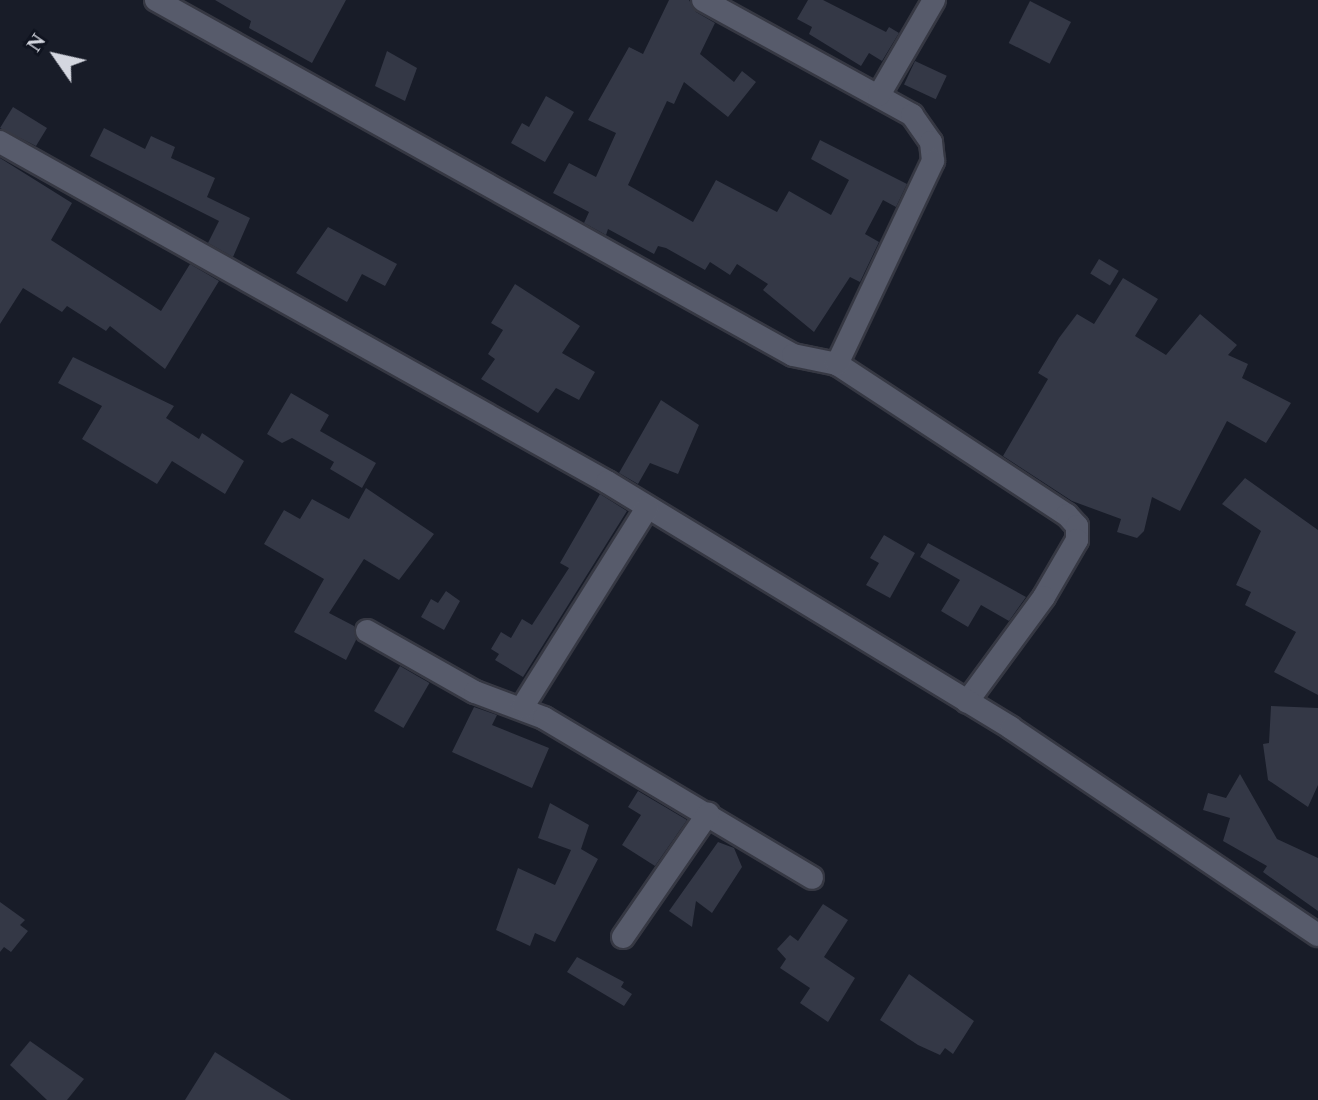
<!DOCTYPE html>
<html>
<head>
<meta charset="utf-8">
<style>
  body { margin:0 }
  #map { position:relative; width:1318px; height:1100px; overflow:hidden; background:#181c28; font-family:"Times New Roman",serif }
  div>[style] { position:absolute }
  .building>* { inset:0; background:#343846; transform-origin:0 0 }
  .roads { filter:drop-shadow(2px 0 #363843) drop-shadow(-2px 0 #363843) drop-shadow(0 2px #363843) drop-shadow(0 -2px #363843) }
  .street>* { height:22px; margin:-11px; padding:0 11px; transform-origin:11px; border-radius:11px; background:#575b6b }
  span { translate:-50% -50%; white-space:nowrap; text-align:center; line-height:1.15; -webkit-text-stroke:6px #0f131f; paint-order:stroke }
  .north { position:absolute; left:16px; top:16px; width:80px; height:80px; -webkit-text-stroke:6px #0f131f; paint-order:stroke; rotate:304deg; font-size:22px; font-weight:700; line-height:32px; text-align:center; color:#d4d7e0 }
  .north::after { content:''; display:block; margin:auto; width:28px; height:36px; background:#d4d7e0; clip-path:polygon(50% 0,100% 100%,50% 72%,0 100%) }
</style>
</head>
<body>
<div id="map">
  <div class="building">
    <div style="clip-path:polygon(215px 0,346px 0,312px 63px,249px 28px,251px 21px)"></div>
    <div style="clip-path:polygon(669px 0,689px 0,696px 12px,715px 23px,700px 54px,734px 82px,742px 71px,756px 82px,728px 117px,684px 82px,674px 104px,667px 101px,628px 185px,693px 222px,716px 180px,777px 212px,789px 191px,831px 215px,849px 180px,811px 159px,820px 140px,907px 184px,896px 207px,883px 200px,865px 234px,879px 242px,860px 282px,850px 277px,814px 332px,763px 290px,768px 284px,737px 264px,730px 275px,710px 262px,705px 270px,666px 248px,658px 246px,654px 254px,608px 229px,606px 235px,584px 223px,589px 212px,553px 193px,569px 163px,596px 177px,616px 133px,588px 120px,629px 47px,643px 54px)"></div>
    <div style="clip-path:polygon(808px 0,823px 0,886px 32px,889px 27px,899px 33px,882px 61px,869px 53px,861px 66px,809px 34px,812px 27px,797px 19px)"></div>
    <div style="left:1030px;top:1px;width:46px;height:47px;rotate:27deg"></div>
    <div style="clip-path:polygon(387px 51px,417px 68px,405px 101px,375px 86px)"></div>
    <div style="left:915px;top:61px;width:35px;height:26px;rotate:25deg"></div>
    <div style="clip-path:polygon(546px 96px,574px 112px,545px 162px,511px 143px,522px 123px,529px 127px)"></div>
    <div style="clip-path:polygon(13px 107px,47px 128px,36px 146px,0 128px)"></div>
    <div style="clip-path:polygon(104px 128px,145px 149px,151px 136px,175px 147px,171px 158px,215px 178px,207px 197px,250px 218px,233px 257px,208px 243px,219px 221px,90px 156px)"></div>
    <div style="clip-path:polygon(0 158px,72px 203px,51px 240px,161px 311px,190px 264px,219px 281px,165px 369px,110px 326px,106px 331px,67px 306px,62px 312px,23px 288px,0 324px)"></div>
    <div style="clip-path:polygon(328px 227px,397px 264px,385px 286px,362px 274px,347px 302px,296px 273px)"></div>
    <div style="left:1099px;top:259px;width:23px;height:17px;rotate:31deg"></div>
    <div style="clip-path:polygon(1123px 278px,1158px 299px,1135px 336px,1166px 355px,1200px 314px,1237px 345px,1228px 355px,1248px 364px,1242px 378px,1291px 403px,1266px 443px,1227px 421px,1180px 511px,1152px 497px,1144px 531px,1137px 538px,1117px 532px,1121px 519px,1072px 501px,1003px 456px,1048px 379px,1038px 373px,1059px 338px,1077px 314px,1094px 324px)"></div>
    <div style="clip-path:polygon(515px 284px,580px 326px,562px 353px,595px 372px,579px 400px,556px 388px,538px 413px,481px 379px,495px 359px,488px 354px,503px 330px,491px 323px)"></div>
    <div style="clip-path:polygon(73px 357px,174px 406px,166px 418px,199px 439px,202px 433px,244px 461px,225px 494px,172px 461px,157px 484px,82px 439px,102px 406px,58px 383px)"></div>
    <div style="clip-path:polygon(291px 393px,329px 415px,320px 431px,376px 463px,362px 488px,330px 469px,334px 462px,292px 438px,282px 443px,267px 434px)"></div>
    <div style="clip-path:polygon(661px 400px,699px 425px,678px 474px,650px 463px,638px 484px,619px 473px)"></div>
    <div style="clip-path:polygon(1245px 478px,1318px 530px,1318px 695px,1274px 672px,1296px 632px,1245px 605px,1251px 592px,1236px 585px,1261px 531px,1222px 504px)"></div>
    <div style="clip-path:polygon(366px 488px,434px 534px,399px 580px,364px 559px,329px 613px,354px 626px,356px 640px,346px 660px,294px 632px,324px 579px,264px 544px,284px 510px,300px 519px,312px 499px,349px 519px)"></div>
    <div style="clip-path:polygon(600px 494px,627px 511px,523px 677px,495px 660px,499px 654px,491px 649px,501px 632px,511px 638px,522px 619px,532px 625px,569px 568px,560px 563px)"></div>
    <div style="clip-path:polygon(884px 535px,915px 553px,890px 598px,866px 585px,879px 563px,870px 558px)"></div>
    <div style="clip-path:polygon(928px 543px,1026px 597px,1009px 621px,981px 605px,968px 627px,941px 611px,960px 580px,920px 557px)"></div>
    <div style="clip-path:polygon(446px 591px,460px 601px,444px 630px,421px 617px,431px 599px,438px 603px)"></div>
    <div style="left:400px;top:666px;width:34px;height:52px;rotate:30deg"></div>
    <div style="clip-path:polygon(1271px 706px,1318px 708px,1318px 785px,1308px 807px,1268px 780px,1263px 744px,1269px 743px)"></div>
    <div style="clip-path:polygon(474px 707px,497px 715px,492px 725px,549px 748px,532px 788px,452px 752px)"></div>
    <div style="clip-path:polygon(1240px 774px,1277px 839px,1318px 858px,1318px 911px,1263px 872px,1267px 866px,1223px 841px,1230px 818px,1203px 810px,1208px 793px,1226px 798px)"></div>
    <div style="clip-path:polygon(638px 791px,687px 820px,655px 866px,622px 845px,641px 815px,628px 807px)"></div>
    <div style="clip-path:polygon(550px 803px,589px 825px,581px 849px,598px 859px,555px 942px,535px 933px,530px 946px,496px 930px,518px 868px,555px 885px,571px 850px,538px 838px)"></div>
    <div style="clip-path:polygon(718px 842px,734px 848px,742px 867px,712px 913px,696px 901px,692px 927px,669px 911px)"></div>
    <div style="clip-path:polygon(0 902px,25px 920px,20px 925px,28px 931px,11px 952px,4px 947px,0 952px)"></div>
    <div style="clip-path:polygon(823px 904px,848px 920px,824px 957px,855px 978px,828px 1022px,800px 1003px,810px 988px,780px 968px,786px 959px,777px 949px,790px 935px,798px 941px)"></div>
    <div style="clip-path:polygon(577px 957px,624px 982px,621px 987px,632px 994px,624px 1006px,567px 972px)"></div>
    <div style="clip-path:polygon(909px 974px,974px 1021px,953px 1054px,945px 1048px,940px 1055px,918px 1045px,880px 1020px)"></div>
    <div style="clip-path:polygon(30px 1041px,84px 1079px,67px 1100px,47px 1100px,10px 1065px)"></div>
    <div style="clip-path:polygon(215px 1052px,291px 1100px,185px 1100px)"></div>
  </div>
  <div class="roads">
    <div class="street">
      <div style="left:156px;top:0;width:729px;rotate:29.13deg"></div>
      <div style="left:793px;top:355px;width:45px;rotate:11.6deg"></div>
      <div style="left:837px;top:364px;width:275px;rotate:33.3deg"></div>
      <div style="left:1067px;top:515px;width:15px;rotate:48deg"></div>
      <div style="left:1077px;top:526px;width:14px;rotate:90deg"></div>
      <div style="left:1077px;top:540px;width:66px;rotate:120.1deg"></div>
      <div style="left:1044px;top:597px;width:130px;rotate:126.3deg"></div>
      <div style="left:703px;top:0;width:239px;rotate:28.8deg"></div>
      <div style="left:912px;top:115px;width:33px;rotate:55deg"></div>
      <div style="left:931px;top:142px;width:19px;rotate:84deg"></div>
      <div style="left:933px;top:161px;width:225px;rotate:115.3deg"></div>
      <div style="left:879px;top:95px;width:110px;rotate:-59.9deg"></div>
      <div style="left:0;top:142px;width:696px;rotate:29.25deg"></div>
      <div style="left:607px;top:482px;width:473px;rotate:31.3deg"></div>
      <div style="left:1011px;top:728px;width:370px;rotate:34deg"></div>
      <div style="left:367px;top:631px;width:124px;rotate:29.5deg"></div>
      <div style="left:475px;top:692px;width:74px;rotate:20.6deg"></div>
      <div style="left:544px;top:718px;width:312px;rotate:30.8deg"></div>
      <div style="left:523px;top:706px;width:234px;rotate:-57.9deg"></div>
      <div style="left:623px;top:937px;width:150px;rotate:-55.4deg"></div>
    </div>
  </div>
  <div class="north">N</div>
</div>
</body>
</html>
